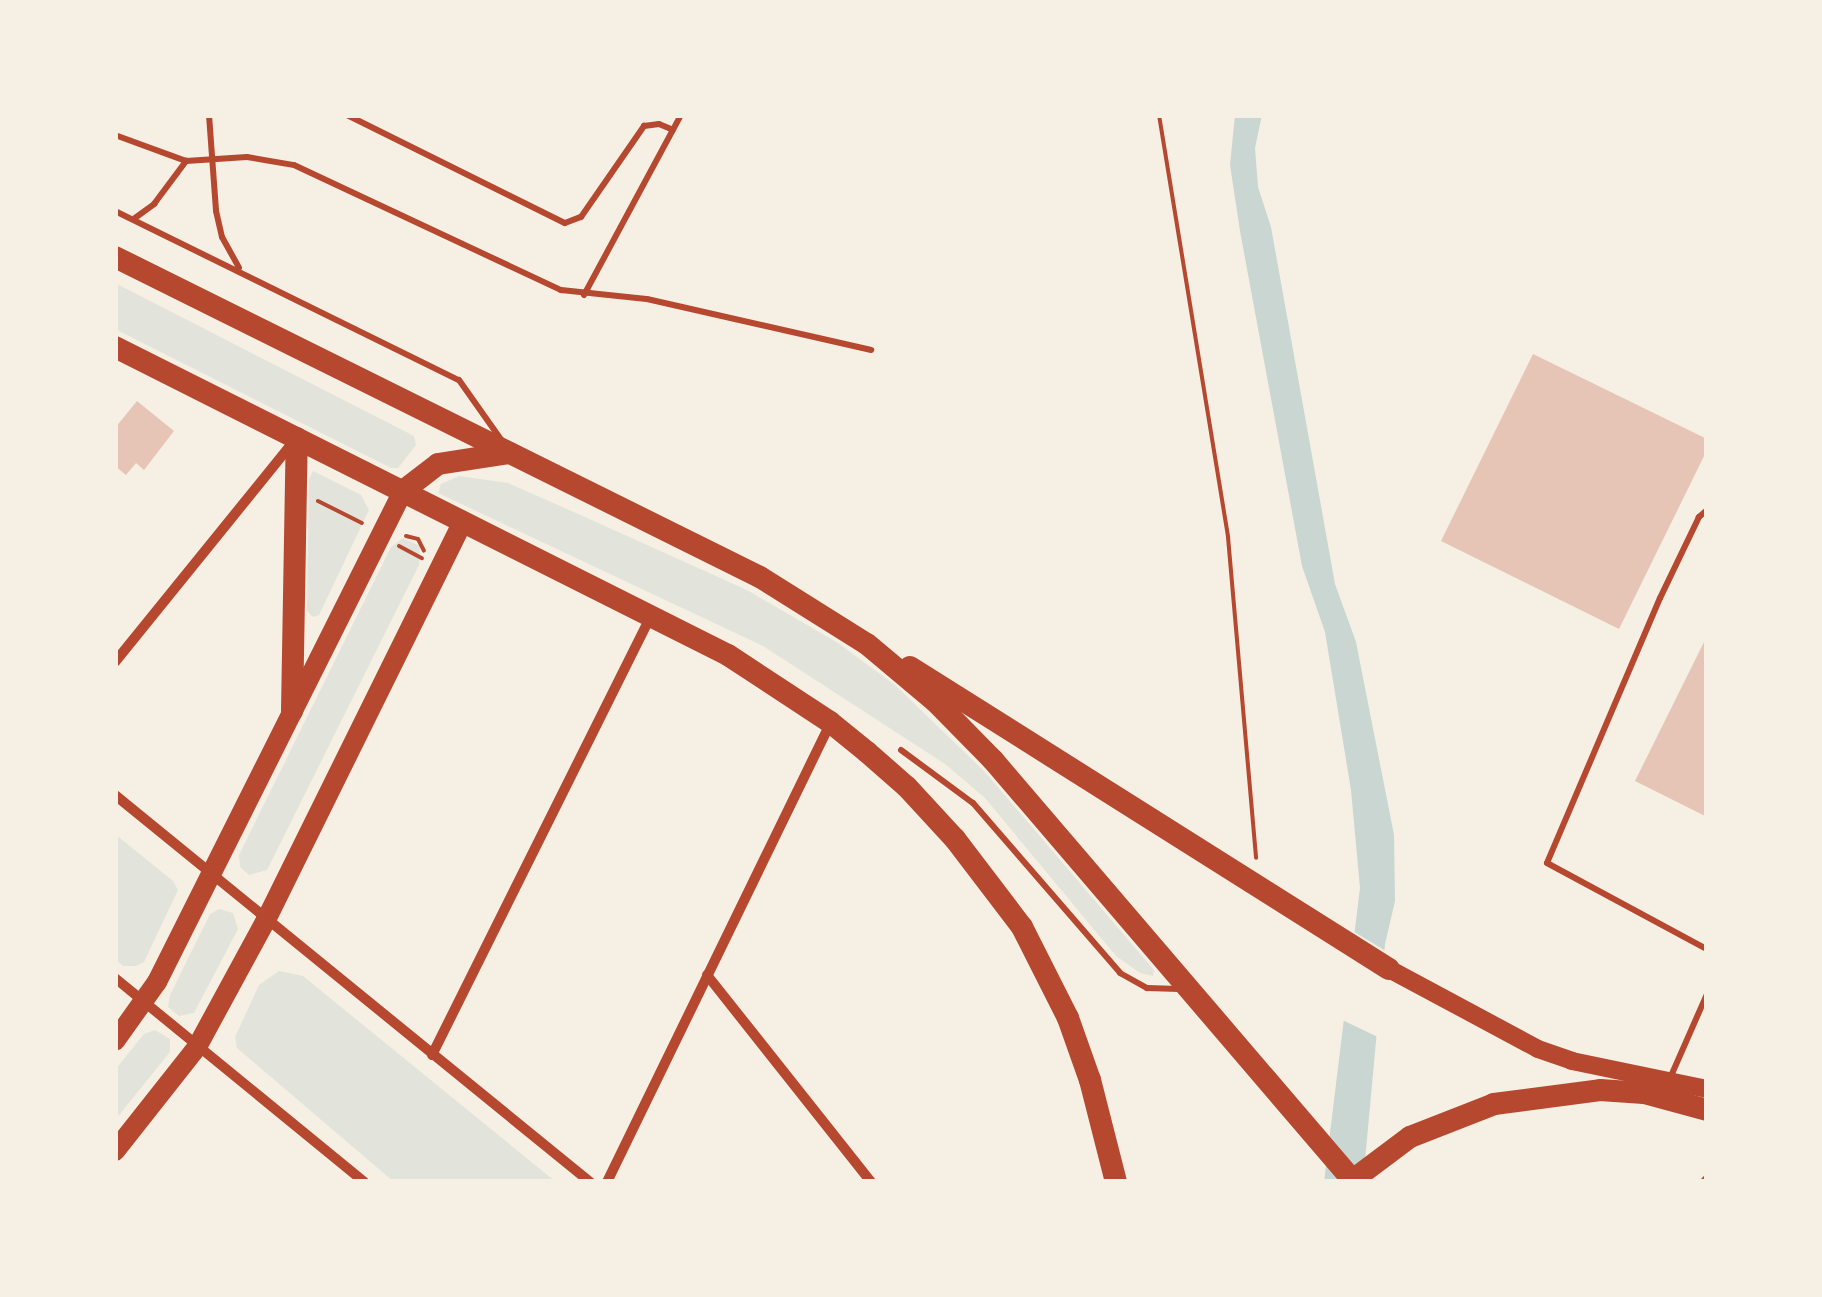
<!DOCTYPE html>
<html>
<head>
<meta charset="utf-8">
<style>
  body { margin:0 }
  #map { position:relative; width:1822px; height:1297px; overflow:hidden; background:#f6efe4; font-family:"Source Serif 4",serif }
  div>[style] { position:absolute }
  .green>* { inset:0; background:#e2e4dc }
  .water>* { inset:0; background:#c9d6d2 }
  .pier>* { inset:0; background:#f6efe4 }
  .building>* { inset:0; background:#e6c5b7 }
  .path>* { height:4px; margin:-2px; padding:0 2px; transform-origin:2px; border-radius:2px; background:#b5482f }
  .service>* { height:6px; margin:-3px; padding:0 3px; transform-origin:3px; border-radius:3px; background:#b5482f }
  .minor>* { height:10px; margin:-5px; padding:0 5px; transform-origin:5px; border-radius:5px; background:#b5482f }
  .secondary>* { height:18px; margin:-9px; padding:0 9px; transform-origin:9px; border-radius:9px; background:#b5482f }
  .primary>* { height:20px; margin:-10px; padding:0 10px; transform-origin:10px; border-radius:10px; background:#b5482f }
  .trunk>* { height:22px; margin:-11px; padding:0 11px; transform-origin:11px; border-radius:11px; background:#b5482f }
  span { translate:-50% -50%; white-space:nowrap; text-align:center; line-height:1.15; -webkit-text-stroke:10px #f6efe4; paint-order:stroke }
  .frame { position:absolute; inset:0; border:118px solid #f6efe4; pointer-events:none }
</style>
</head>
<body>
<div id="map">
  <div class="green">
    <div style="clip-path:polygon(115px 283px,414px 436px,416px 445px,398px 468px,391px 468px,115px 329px)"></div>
    <div style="clip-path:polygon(313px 471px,361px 495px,369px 510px,319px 615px,313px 617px,307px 611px,309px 479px)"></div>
    <div style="clip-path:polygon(459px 476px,508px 483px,576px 513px,747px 590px,838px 643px,895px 685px,985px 772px,1154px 970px,1153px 976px,1140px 973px,1116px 956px,985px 798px,945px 764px,763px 646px,438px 493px,441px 484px)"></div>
    <div style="clip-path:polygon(403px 538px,420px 546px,419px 565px,267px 870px,249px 875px,240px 867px,239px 855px,391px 547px)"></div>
    <div style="clip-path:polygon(115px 834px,173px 881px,178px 890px,144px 962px,136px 966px,123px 966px,115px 959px)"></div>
    <div style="clip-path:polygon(219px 909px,233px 913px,238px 929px,194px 1013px,179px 1016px,168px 1007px,170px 995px,210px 914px)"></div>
    <div style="clip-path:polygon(279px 971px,303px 976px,556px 1182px,394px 1182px,237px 1048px,235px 1037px,259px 985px)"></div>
    <div style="clip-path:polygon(155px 1030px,170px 1039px,170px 1052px,115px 1120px,115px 1070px,144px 1034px)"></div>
  </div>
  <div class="water">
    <div style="clip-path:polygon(1235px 115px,1262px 115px,1255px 148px,1258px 187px,1271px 227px,1335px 584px,1356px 642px,1394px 835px,1395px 901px,1385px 944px,1363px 1182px,1324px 1182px,1360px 888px,1351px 790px,1325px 632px,1302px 566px,1240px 231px,1230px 165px)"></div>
  </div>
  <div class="pier">
    <div style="clip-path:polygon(1348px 928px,1389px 953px,1382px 1039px,1336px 1017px)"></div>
  </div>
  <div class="building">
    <div style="clip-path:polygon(1533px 354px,1707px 439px,1707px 450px,1619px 629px,1441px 541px)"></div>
    <div style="clip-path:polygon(137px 401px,174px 431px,144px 470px,136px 463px,126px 475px,115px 466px,115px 428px)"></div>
    <div style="clip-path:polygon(1707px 636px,1707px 817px,1635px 781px)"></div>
  </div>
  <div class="path">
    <div style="left:1159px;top:115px;width:428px;rotate:80.7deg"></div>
    <div style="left:1228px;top:537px;width:322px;rotate:85deg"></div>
    <div style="left:318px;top:501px;width:49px;rotate:26.6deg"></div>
    <div style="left:406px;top:536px;width:12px;rotate:14deg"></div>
    <div style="left:418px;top:539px;width:13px;rotate:63deg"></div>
    <div style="left:399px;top:546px;width:26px;rotate:28deg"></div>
  </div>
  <div class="service">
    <div style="left:209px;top:115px;width:96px;rotate:85.8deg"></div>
    <div style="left:216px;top:211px;width:27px;rotate:77deg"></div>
    <div style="left:222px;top:237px;width:35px;rotate:61deg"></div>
    <div style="left:347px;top:115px;width:243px;rotate:26.4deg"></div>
    <div style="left:565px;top:223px;width:17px;rotate:-21deg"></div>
    <div style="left:581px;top:217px;width:111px;rotate:-55.3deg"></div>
    <div style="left:644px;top:126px;width:15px;rotate:-8deg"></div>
    <div style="left:659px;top:124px;width:15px;rotate:23deg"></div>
    <div style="left:115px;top:135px;width:76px;rotate:20.1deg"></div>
    <div style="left:186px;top:161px;width:61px;rotate:-3.8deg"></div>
    <div style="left:247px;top:157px;width:48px;rotate:9.7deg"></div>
    <div style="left:294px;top:165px;width:295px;rotate:25.1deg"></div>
    <div style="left:561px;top:290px;width:86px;rotate:6deg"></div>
    <div style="left:647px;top:299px;width:230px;rotate:12.8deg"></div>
    <div style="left:115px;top:211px;width:383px;rotate:26.2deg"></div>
    <div style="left:459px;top:380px;width:75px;rotate:54.8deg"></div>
    <div style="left:135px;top:218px;width:24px;rotate:-36deg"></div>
    <div style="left:154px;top:204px;width:54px;rotate:-53.3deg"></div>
    <div style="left:584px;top:295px;width:204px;rotate:-61.7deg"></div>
    <div style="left:1707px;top:510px;width:11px;rotate:139deg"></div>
    <div style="left:1699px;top:517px;width:90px;rotate:115.7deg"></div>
    <div style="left:1660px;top:598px;width:288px;rotate:113.1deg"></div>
    <div style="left:1547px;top:863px;width:182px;rotate:28.3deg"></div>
    <div style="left:901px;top:750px;width:89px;rotate:36.4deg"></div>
    <div style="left:973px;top:803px;width:225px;rotate:49.1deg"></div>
    <div style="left:1120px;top:973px;width:31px;rotate:29deg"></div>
    <div style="left:1147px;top:988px;width:32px;rotate:2deg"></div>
    <div style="left:1671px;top:1076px;width:90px;rotate:-66.3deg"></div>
  </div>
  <div class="minor">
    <div style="left:115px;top:662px;width:279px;rotate:-51deg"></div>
    <div style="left:115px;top:795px;width:613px;rotate:39.17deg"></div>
    <div style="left:707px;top:975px;width:264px;rotate:51.6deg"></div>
    <div style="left:115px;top:978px;width:322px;rotate:39.3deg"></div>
    <div style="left:432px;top:1055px;width:489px;rotate:-63.5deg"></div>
    <div style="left:607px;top:1182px;width:509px;rotate:-64.04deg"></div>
    <div style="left:1705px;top:1182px;width:3px;rotate:-45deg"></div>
  </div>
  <div class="secondary">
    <div style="left:1389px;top:969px;width:169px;rotate:28.2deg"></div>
    <div style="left:1538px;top:1049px;width:36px;rotate:19deg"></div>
    <div style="left:1572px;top:1061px;width:138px;rotate:11.7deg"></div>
  </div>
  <div class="primary">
    <div style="left:115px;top:1041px;width:72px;rotate:-54.6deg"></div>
    <div style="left:157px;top:982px;width:549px;rotate:-63.39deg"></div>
    <div style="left:115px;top:1151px;width:132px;rotate:-51.7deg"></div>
    <div style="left:197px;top:1047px;width:142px;rotate:-61.5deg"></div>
    <div style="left:265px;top:922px;width:447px;rotate:-63.7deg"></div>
  </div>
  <div class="trunk">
    <div style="left:115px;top:257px;width:720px;rotate:26.39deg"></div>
    <div style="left:760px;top:577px;width:126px;rotate:32.1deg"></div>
    <div style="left:867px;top:644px;width:89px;rotate:40deg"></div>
    <div style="left:935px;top:701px;width:83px;rotate:45.5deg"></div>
    <div style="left:993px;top:760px;width:555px;rotate:49.45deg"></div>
    <div style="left:115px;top:347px;width:686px;rotate:26.68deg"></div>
    <div style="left:728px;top:655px;width:122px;rotate:33.3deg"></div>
    <div style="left:830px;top:722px;width:48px;rotate:39deg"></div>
    <div style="left:867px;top:752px;width:53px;rotate:41.2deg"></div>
    <div style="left:907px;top:787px;width:71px;rotate:47.3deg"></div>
    <div style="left:955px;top:839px;width:111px;rotate:52.7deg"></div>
    <div style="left:1022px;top:927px;width:102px;rotate:63.2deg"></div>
    <div style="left:1068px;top:1018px;width:66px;rotate:70.5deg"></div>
    <div style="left:1090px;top:1080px;width:105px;rotate:75.7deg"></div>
    <div style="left:403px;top:491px;width:44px;rotate:-37.6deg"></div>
    <div style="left:438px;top:464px;width:72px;rotate:-8.8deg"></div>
    <div style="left:910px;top:667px;width:566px;rotate:32.23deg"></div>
    <div style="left:292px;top:711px;width:273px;rotate:-89deg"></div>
    <div style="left:1350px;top:1182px;width:75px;rotate:-36.9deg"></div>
    <div style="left:1410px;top:1137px;width:90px;rotate:-21.4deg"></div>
    <div style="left:1494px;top:1104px;width:107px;rotate:-7.5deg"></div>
    <div style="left:1600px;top:1090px;width:44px;rotate:3.9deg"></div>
    <div style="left:1644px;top:1093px;width:65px;rotate:15.1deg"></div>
  </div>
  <div class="frame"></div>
</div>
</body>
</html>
